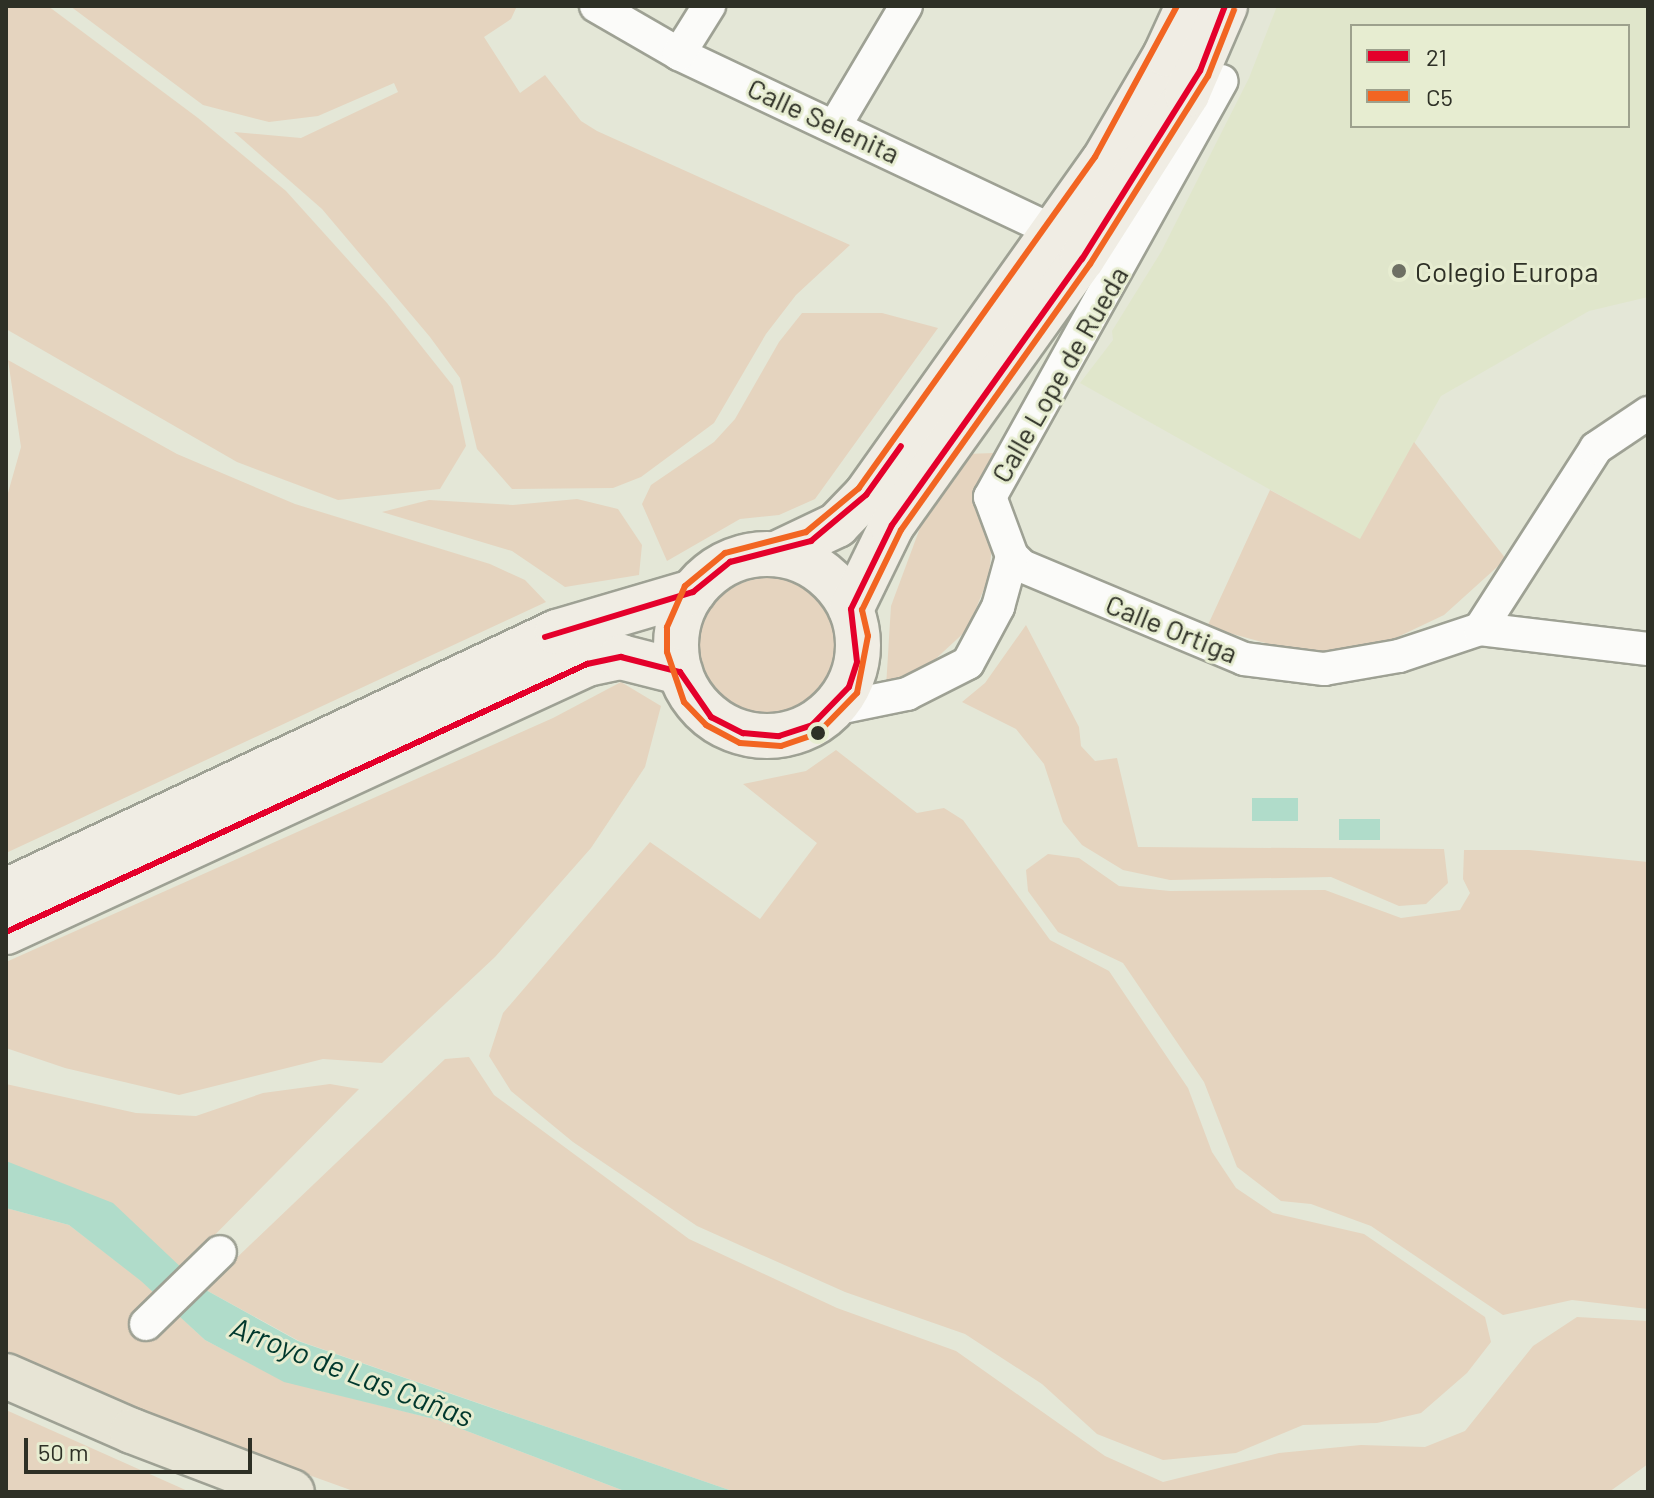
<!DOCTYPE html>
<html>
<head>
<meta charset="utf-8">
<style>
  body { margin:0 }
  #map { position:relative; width:1654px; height:1498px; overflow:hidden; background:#e4e7d7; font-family:Barlow,sans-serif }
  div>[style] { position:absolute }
  .built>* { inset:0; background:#e0e6cb }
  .green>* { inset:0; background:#e5d4bf }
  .round { border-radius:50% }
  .water>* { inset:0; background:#b0dcca; transform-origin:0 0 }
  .roads { filter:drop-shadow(2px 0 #9ea194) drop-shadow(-2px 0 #9ea194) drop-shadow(0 2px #9ea194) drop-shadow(0 -2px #9ea194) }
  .minor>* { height:32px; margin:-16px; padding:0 16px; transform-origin:16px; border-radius:16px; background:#fbfbf9 }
  .primary>* { height:44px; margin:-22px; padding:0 22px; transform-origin:22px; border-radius:22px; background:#f0ede4 }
  .primary>.ring { margin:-22px; padding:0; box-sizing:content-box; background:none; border:44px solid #f0ede4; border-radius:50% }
  .motorway>* { height:44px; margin:-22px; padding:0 22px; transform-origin:22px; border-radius:22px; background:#e7e4d5 }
  .bus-1>* { height:6px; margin:-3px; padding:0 3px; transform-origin:3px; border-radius:3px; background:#e4002b }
  .bus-2>* { height:6px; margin:-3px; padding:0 3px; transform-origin:3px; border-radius:3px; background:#f26522 }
  .dots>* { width:22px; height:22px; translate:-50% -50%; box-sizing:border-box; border:4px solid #e7edd1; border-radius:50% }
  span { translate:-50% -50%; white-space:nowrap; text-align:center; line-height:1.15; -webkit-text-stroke:6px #e7edd1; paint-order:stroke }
  .street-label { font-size:28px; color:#2e3026 }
  .poi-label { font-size:28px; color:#2e3026 }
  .left { translate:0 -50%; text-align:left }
  .water-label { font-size:30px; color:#00382d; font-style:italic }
  .frame { position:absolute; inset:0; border:8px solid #2e3026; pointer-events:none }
  .legend { position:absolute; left:1350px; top:24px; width:280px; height:104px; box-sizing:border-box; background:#e7edd1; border:2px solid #9da18d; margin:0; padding:10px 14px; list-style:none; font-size:24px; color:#2e3026 }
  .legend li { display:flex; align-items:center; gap:16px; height:40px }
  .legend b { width:40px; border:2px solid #9da18d }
  .scale { position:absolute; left:24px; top:1438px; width:228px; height:36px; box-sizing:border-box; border:4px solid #2e3026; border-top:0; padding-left:10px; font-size:24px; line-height:28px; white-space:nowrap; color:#2e3026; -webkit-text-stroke:6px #e7edd1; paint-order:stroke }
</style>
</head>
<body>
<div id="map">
  <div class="built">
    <div style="clip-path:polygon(evenodd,1277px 6px,1648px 6px,1648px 297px,1589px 311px,1441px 396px,1360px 540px,1080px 383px,1113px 340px,1112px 331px,1161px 252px,1249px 78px,1277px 6px,1352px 26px,1628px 26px,1628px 126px,1352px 126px,1352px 26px)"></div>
  </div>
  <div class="green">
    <div style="clip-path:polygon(6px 6px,48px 6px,198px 118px,286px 191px,387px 303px,453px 386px,466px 446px,440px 489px,338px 500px,237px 462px,6px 329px)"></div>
    <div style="clip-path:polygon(70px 6px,517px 6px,511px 19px,484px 37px,520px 93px,545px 75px,581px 121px,597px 131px,850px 245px,796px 295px,766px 334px,714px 423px,641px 477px,613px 488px,512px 489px,477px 449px,460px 378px,430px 337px,322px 209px,234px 132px,301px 138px,398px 92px,394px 83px,318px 116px,269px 122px,203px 105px)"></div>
    <div style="clip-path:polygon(802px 313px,882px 313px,938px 328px,815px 499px,779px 515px,740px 519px,667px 561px,642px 504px,651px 485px,714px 442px,735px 419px,779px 342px)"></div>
    <div style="clip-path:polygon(8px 360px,177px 454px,295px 504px,490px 564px,525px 580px,546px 602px,6px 853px,6px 500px,21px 447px)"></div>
    <div style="clip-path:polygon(1414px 442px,1506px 559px,1444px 615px,1385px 643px,1334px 651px,1295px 651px,1207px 627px,1270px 490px,1360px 539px)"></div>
    <div style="clip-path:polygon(994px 453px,1000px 463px,989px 576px,968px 629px,929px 665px,886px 687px,891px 606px,930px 501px,966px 454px)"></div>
    <div style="clip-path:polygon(577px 499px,618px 509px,642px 545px,639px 575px,565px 587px,512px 551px,382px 512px,429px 500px,513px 505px)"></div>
    <div class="round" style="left:699px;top:578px;width:138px;height:138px"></div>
    <div style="clip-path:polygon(1026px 625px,1079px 727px,1081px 746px,1095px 761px,1117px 758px,1138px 847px,1444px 849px,1448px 883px,1426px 904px,1399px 906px,1331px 877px,1170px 880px,1123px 870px,1082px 845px,1063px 822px,1044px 764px,1016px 729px,962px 702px,985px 683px)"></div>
    <div style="clip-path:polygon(621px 682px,661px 706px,645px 767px,591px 848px,495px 957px,382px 1063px,323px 1059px,179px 1095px,65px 1068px,6px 1048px,6px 962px,553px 718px)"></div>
    <div style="clip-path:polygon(836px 750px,917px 813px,944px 808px,963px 820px,1050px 940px,1109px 971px,1188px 1088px,1212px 1152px,1236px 1188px,1273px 1213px,1364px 1234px,1485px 1317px,1491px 1342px,1467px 1373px,1421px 1413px,1377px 1423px,1303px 1425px,1236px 1453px,1163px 1460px,1097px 1434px,1042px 1384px,965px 1334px,845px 1292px,697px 1226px,573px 1142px,511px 1091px,489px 1056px,503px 1013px,650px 842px,760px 919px,817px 843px,743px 784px,806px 771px)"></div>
    <div style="clip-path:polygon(1464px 850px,1529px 850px,1648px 862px,1648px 1309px,1572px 1300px,1503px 1315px,1371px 1226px,1311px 1204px,1281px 1201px,1237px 1167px,1204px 1082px,1123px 963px,1058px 932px,1028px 891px,1026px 870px,1048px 854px,1079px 858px,1119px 886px,1170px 891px,1325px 890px,1401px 918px,1460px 910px,1470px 893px,1463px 879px)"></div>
    <div style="clip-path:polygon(469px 1057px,494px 1095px,689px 1239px,837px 1308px,956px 1351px,1105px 1456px,1163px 1482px,1279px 1453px,1361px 1445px,1425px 1447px,1465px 1431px,1533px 1346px,1577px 1317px,1648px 1321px,1648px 1464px,1609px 1492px,735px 1492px,299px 1341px,204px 1289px,445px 1059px)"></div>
    <div style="clip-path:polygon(6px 1084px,136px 1113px,196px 1116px,263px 1093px,330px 1084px,359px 1089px,182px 1268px,6px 1161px)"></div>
    <div style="clip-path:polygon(6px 1208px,69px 1225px,142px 1281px,205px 1340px,284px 1381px,438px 1420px,627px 1492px,356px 1492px,61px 1386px,6px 1356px)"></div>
    <div style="clip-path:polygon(6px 1410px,190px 1492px,6px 1492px)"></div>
  </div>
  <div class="water">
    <div style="left:1298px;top:798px;width:23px;height:46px;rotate:90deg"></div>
    <div style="left:1339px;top:819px;width:41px;height:21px"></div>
    <div style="clip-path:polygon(6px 1161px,113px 1203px,204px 1289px,298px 1341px,735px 1492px,627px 1492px,438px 1420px,284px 1382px,205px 1340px,141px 1281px,69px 1225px,6px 1208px)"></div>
  </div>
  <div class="roads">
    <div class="minor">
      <div style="left:596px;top:6px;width:96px;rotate:30deg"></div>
      <div style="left:679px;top:54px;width:415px;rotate:25.3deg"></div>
      <div style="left:679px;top:54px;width:57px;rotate:-58deg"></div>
      <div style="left:836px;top:124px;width:137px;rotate:-59.3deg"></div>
      <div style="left:1012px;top:556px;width:14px;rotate:45deg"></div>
      <div style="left:1022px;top:566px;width:241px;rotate:22.7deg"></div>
      <div style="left:1244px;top:659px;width:81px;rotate:7.1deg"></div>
      <div style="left:1324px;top:669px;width:76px;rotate:-9.8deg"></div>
      <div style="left:1399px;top:656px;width:85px;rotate:-18.4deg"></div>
      <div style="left:1480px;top:629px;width:215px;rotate:-57.3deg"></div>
      <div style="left:1596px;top:448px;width:63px;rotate:-33.9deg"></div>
      <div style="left:1480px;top:629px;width:169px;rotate:6.8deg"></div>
      <div style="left:833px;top:709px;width:76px;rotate:-11.5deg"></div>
      <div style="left:907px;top:694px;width:68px;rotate:-26.9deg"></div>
      <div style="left:968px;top:663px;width:64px;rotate:-61.8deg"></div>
      <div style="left:998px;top:607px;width:53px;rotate:-74.6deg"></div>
      <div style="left:1012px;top:556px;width:63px;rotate:-110.4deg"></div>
      <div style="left:990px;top:497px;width:476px;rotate:-60.9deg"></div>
      <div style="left:146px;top:1324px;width:103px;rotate:-44.2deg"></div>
    </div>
    <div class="primary">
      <div style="left:776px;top:554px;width:68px;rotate:-25.4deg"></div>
      <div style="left:837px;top:525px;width:42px;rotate:-46deg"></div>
      <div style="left:866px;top:495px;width:409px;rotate:-54.6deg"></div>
      <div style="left:1103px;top:162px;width:125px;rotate:-59.7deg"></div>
      <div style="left:1166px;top:54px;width:53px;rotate:-65.4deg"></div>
      <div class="ring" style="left:676px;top:554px;width:138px;height:138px"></div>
      <div style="left:851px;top:609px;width:93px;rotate:-64deg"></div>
      <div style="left:892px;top:525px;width:327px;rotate:-54.5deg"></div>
      <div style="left:1082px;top:259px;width:196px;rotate:-57.5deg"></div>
      <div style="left:1187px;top:94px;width:96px;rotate:-66.6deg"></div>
      <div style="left:6px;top:891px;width:609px;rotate:-25.18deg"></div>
      <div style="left:557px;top:632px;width:142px;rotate:-16.4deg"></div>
      <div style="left:6px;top:932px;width:640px;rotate:-24.76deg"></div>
      <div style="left:587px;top:664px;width:35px;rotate:-12deg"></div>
      <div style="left:621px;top:657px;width:61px;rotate:14.3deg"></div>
    </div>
    <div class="motorway">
      <div style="left:6px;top:1376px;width:137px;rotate:23.6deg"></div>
      <div style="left:132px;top:1431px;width:171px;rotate:20.9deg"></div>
    </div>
  </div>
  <div class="bus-1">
    <div style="left:545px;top:637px;width:155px;rotate:-16.9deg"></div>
    <div style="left:693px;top:592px;width:48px;rotate:-39deg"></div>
    <div style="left:730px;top:562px;width:84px;rotate:-14.5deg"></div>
    <div style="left:811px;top:541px;width:72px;rotate:-39.9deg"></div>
    <div style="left:866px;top:495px;width:60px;rotate:-54.5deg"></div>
    <div style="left:6px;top:932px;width:640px;rotate:-24.76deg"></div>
    <div style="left:587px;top:664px;width:35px;rotate:-12deg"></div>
    <div style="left:621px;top:657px;width:61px;rotate:14.3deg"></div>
    <div style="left:680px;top:672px;width:55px;rotate:55.4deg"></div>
    <div style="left:711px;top:717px;width:36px;rotate:27deg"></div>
    <div style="left:743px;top:733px;width:36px;rotate:5deg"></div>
    <div style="left:779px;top:736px;width:35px;rotate:-18deg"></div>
    <div style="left:812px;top:725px;width:53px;rotate:-45.8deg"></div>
    <div style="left:849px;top:687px;width:26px;rotate:-72deg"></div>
    <div style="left:857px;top:662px;width:53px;rotate:-96.5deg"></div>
    <div style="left:851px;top:609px;width:93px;rotate:-64deg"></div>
    <div style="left:892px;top:525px;width:327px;rotate:-54.5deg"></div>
    <div style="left:1082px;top:259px;width:222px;rotate:-57.9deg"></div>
    <div style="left:1200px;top:71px;width:70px;rotate:-69deg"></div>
  </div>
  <div class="bus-2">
    <div style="left:1177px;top:6px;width:172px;rotate:118.5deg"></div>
    <div style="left:1095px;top:157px;width:407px;rotate:125.5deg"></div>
    <div style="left:859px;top:488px;width:69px;rotate:140.3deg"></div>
    <div style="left:806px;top:532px;width:84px;rotate:165.5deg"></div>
    <div style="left:725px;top:553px;width:52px;rotate:140.5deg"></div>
    <div style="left:685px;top:586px;width:45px;rotate:113.7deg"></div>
    <div style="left:667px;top:627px;width:25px;rotate:90deg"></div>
    <div style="left:667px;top:652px;width:53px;rotate:71.2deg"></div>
    <div style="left:684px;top:702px;width:32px;rotate:46deg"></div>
    <div style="left:706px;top:725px;width:38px;rotate:28deg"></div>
    <div style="left:740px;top:743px;width:41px;rotate:4.2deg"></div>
    <div style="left:781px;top:746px;width:39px;rotate:-19deg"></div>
    <div style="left:818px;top:733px;width:56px;rotate:-45.7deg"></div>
    <div style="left:857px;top:693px;width:58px;rotate:-79.1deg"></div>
    <div style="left:868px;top:636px;width:27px;rotate:-103deg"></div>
    <div style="left:862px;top:610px;width:89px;rotate:-64deg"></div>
    <div style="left:901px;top:530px;width:326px;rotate:-54.6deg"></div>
    <div style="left:1090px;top:264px;width:222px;rotate:-57.9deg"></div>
    <div style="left:1208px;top:76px;width:71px;rotate:-68.5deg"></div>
  </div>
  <div class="dots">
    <div style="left:1399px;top:271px;background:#6e7064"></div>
    <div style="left:818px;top:733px;background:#2e3026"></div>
  </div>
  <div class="street-label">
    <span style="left:824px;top:120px;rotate:25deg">Calle Selenita</span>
    <span style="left:1059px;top:374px;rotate:-60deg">Calle Lope de Rueda</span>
    <span style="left:1172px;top:628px;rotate:22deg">Calle Ortiga</span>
  </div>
  <div class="poi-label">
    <span class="left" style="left:1415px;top:271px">Colegio Europa</span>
  </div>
  <div class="water-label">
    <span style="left:352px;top:1371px;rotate:21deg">Arroyo de Las Cañas</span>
  </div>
  <div class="frame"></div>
  <ul class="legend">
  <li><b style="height:10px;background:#e4002b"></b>21</li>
  <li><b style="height:10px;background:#f26522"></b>C5</li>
  </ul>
  <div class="scale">50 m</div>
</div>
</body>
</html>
